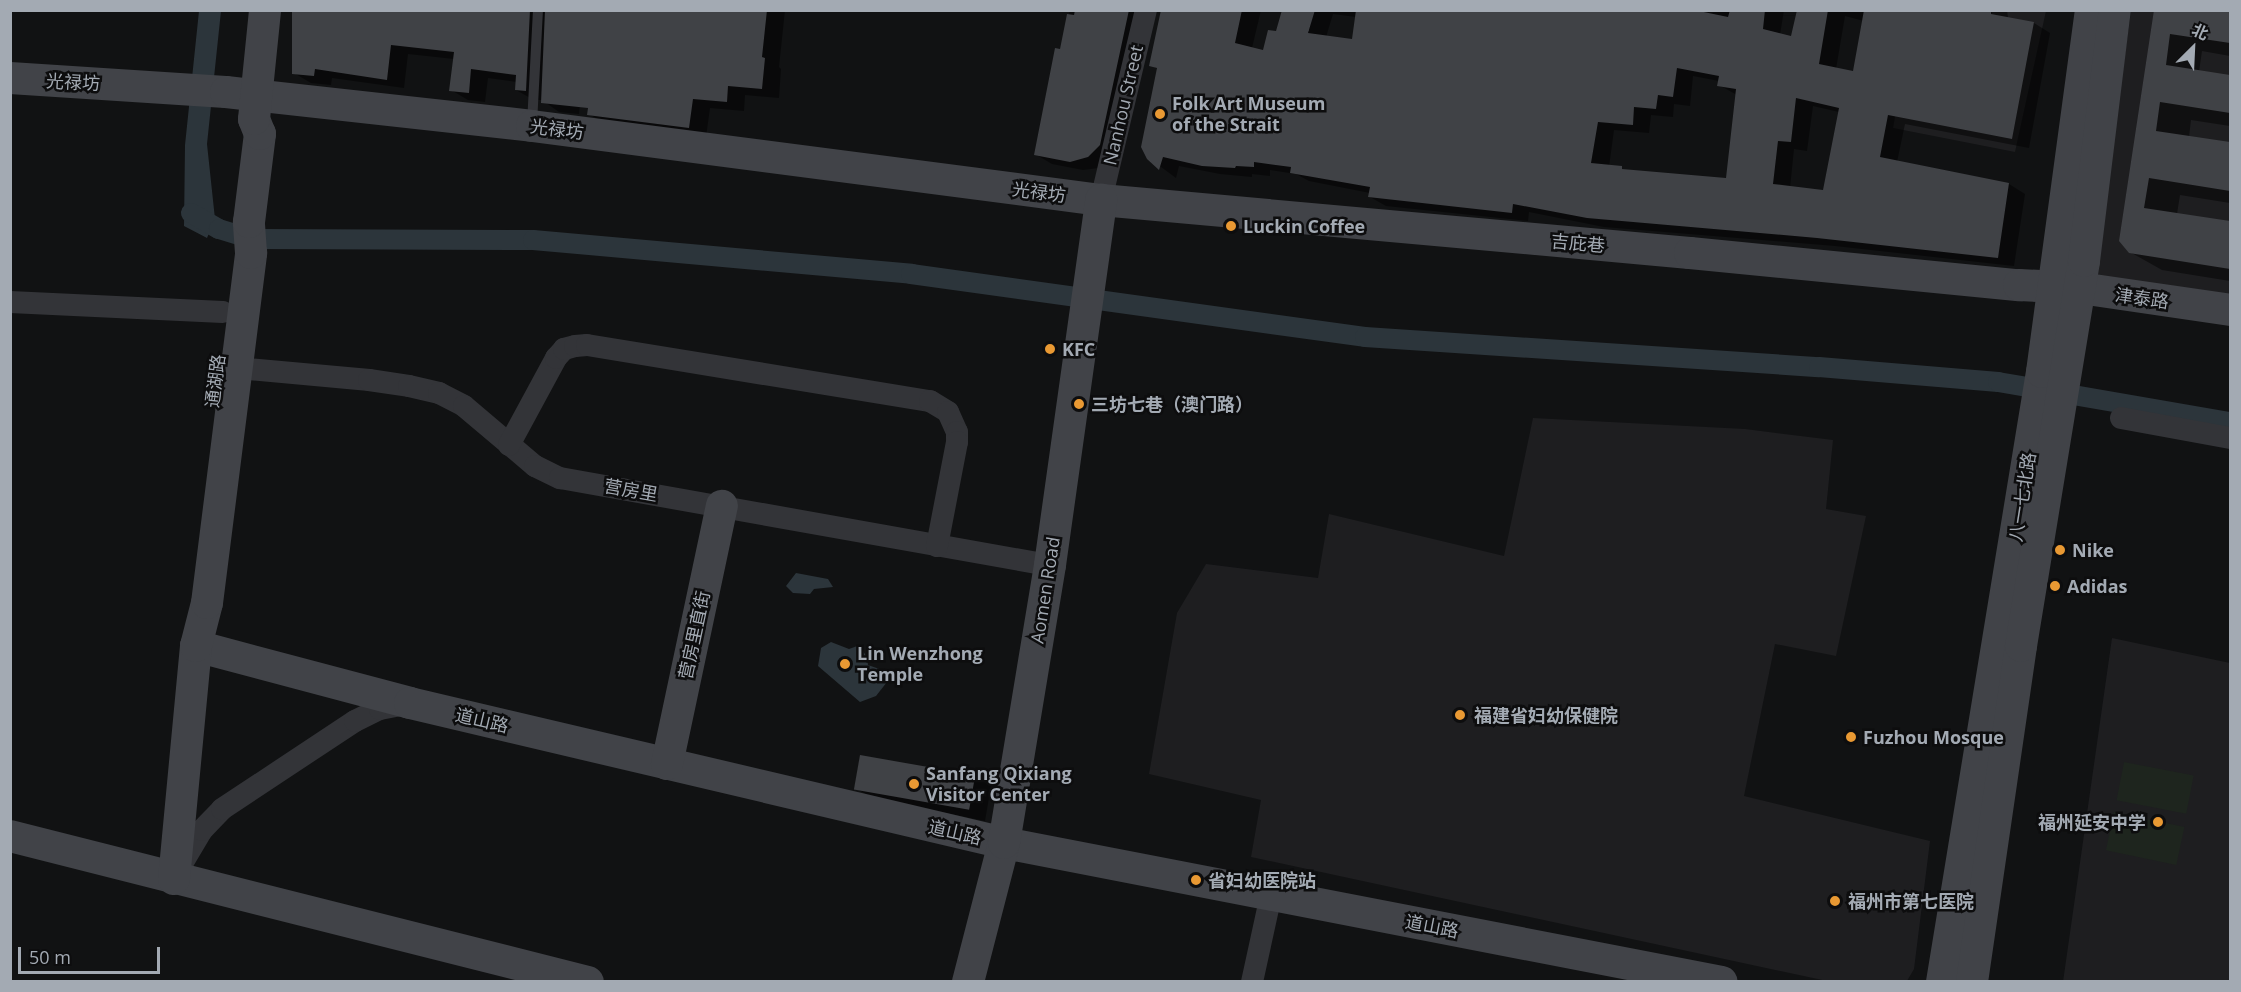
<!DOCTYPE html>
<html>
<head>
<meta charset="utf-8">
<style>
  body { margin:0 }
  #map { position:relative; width:2241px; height:992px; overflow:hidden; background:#111213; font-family:"Open Sans","Noto Sans SC",sans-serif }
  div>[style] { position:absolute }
  .built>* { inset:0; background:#1e1e20 }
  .green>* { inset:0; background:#1e251e; transform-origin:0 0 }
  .water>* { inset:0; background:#2c353b }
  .shadow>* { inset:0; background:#0007 }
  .canal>* { height:20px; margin:-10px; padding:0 10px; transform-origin:10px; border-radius:10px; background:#2c353b }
  .building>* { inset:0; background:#404246; transform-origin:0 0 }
  .lane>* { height:10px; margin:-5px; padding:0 5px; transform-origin:5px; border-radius:5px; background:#333438 }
  .street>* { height:22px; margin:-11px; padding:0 11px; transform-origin:11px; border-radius:11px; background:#333438 }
  .secondary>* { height:32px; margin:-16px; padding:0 16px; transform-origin:16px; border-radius:16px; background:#414348 }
  .dots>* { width:16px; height:16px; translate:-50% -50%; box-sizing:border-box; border:3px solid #0d0d0e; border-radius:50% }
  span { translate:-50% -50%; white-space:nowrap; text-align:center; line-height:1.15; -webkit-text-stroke:5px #0d0d0e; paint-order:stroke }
  .street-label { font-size:18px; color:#a3aab3 }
  .poi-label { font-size:18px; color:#a3aab3; font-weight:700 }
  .left { translate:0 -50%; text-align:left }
  .right { translate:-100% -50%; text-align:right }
  .frame { position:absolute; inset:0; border:12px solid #a3aab3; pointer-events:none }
  .north { position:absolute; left:2163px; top:18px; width:60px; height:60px; -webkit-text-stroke:4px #0d0d0e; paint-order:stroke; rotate:24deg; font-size:16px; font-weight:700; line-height:24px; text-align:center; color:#a3aab3 }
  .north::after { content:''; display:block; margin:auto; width:21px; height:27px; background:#a3aab3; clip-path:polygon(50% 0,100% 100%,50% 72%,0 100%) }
  .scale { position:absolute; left:18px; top:947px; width:142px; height:27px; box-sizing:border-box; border:3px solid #a3aab3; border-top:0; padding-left:8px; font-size:18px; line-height:21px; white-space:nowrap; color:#a3aab3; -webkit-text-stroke:4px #0d0d0e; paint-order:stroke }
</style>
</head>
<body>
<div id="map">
  <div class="built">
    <div style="clip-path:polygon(1992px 11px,2046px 11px,2015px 152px,1893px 128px,1903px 69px,1986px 37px)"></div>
    <div style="clip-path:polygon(2131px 11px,2230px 11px,2230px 299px,2094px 277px)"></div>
    <div style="clip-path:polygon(1533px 418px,1745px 429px,1833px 440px,1826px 509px,1866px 516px,1836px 656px,1775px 644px,1744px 796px,1930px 841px,1914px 969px,1907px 981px,1827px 981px,1251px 857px,1261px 800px,1149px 774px,1177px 613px,1206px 564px,1318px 578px,1329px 514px,1504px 556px)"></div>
    <div style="clip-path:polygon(2112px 638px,2230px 663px,2230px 981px,2063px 982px)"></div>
  </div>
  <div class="green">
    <div style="left:2124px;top:762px;width:71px;height:39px;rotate:11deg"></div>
    <div style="left:2114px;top:812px;width:72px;height:39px;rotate:12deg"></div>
  </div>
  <div class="water">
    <div style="clip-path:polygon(199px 11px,221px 11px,207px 144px,215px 219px,207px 238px,184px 226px,185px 145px)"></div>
    <div style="clip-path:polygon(796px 573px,828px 579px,833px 587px,814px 589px,810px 594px,793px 593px,786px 586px)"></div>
    <div style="clip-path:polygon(831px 642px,849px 649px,860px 645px,867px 658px,868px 665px,888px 672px,887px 682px,876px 696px,860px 702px,818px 666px,821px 648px)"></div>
  </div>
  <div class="shadow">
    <div style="clip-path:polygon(293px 10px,589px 10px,579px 114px,559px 112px,542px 100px,534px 100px,516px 90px,517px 82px,488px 78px,485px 102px,468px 100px,451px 90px,454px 59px,408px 54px,404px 88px,332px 78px,331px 85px,311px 83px,294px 73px)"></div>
    <div style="clip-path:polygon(601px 10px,785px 10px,779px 67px,781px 69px,779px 98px,745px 95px,744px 111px,710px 108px,706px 137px,606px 124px,589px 114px)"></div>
    <div style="clip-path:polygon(1070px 10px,1148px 10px,1106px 167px,1083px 170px,1052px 164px,1035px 154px)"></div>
    <div style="clip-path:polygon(evenodd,1163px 10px,1261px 10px,1252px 48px,1264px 51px,1277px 33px,1284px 10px,1784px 10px,1780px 35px,1792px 38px,1799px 10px,2007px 10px,2008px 18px,2034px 23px,2050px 33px,2029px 148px,1905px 124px,1897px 162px,2009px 184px,2025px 194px,2014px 266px,1835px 246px,1604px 227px,1529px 212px,1528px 221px,1386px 206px,1370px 197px,1370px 193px,1309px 181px,1296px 174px,1270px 170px,1270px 176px,1252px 174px,1252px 177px,1220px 174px,1179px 166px,1176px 178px,1149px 158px,1158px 69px,1151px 65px,1163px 10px,1333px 14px,1356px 17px,1353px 41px,1326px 37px,1333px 14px,1163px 10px,1845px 16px,1864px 21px,1854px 73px,1836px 69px,1845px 16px,1163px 10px,1693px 76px,1719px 81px,1719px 85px,1737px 95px,1728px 180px,1627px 171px,1609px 167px,1614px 130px,1649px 133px,1651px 115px,1673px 117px,1674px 104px,1690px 106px,1693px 76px,1163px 10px,1813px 106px,1839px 112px,1824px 192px,1790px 188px,1794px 149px,1807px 151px,1813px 106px)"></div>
    <div style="clip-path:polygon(2156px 10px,2230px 10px,2230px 56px,2202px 51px,2199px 72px,2230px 77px,2230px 126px,2191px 120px,2189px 137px,2230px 144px,2230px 203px,2180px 195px,2177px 214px,2230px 222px,2230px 281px,2162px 270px,2130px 252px)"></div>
    <div style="clip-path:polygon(974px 776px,991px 786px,985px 821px,872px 798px,856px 788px)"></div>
  </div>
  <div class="canal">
    <div style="left:191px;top:213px;width:32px;rotate:30deg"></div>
    <div style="left:219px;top:229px;width:34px;rotate:17deg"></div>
    <div style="left:252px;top:239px;width:281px;rotate:0.2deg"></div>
    <div style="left:533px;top:240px;width:380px;rotate:5.1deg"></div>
    <div style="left:911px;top:274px;width:458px;rotate:7.9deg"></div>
    <div style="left:1365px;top:337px;width:455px;rotate:3.8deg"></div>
    <div style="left:1819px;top:367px;width:180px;rotate:4.8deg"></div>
    <div style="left:1998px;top:382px;width:235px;rotate:9.8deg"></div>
  </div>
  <div class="building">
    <div style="clip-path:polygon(292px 10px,530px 10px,526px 91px,515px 90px,516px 75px,471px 69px,469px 93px,449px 91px,454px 52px,391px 45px,387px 80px,315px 69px,314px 76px,292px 74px)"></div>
    <div style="clip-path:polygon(545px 10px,767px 10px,762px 57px,765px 58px,762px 89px,728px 86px,727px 102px,693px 99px,689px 128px,587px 115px,588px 108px,541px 103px)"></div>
    <div style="clip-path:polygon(1075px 10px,1129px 10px,1100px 145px,1088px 157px,1070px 162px,1034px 155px,1055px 48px,1060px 49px,1067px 14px,1074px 15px)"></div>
    <div style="clip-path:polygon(evenodd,1161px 10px,1242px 10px,1235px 43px,1263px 50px,1268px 30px,1276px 31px,1282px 10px,1315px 10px,1308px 33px,1352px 39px,1356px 10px,1694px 10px,1728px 17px,1730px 10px,1765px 10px,1763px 29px,1791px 36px,1797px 10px,1828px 10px,1819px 64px,1853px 71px,1864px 10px,1991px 10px,1991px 14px,2034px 22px,2012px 139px,1888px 115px,1880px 157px,2009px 183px,1998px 258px,1817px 238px,1587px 218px,1513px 204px,1512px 213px,1368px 197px,1370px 187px,1290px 173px,1291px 167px,1254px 162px,1254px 167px,1236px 166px,1235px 168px,1202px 166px,1163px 157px,1159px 170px,1147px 159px,1141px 147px,1157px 68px,1149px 66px,1161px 10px,1677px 68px,1719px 76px,1717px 86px,1736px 89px,1726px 178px,1622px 169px,1622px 166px,1591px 163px,1598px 122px,1633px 125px,1634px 107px,1656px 109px,1658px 95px,1673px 97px,1677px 68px,1161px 10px,1796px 98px,1839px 108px,1823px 190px,1773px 184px,1778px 141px,1791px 142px,1796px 98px)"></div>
    <div style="clip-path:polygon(2154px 10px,2230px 10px,2230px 43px,2170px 34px,2166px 65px,2230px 75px,2230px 113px,2160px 102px,2156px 131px,2230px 142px,2230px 191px,2149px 178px,2144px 208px,2230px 221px,2230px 269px,2129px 253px,2119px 241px)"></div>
    <div style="left:860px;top:755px;width:117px;height:35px;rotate:10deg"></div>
  </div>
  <div class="lane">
    <div style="left:532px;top:124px;width:114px;rotate:-87deg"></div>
  </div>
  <div class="street">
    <div style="left:1101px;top:200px;width:195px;rotate:-76.7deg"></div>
    <div style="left:10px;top:302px;width:213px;rotate:2.7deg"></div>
    <div style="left:237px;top:368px;width:133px;rotate:5.2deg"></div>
    <div style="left:369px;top:380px;width:40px;rotate:8.5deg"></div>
    <div style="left:409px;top:386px;width:31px;rotate:13deg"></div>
    <div style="left:439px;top:393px;width:28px;rotate:27deg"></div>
    <div style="left:464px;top:406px;width:93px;rotate:40.2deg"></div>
    <div style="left:535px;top:466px;width:28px;rotate:26deg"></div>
    <div style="left:560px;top:478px;width:498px;rotate:10.1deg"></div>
    <div style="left:2121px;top:418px;width:111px;rotate:10.4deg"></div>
    <div style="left:509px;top:445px;width:99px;rotate:-61.6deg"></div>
    <div style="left:556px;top:358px;width:12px;rotate:-48deg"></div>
    <div style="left:564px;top:349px;width:11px;rotate:-15deg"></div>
    <div style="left:575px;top:346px;width:12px;rotate:-5deg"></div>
    <div style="left:587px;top:345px;width:348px;rotate:9.3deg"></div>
    <div style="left:930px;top:401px;width:21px;rotate:31deg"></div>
    <div style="left:948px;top:412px;width:22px;rotate:66deg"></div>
    <div style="left:957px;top:432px;width:10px;rotate:90deg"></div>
    <div style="left:957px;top:442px;width:106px;rotate:100.9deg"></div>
    <div style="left:177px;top:872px;width:49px;rotate:-59.2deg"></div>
    <div style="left:202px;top:830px;width:29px;rotate:-46deg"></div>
    <div style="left:222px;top:809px;width:159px;rotate:-33.5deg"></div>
    <div style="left:355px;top:721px;width:28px;rotate:-26deg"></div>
    <div style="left:380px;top:709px;width:25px;rotate:-11deg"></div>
    <div style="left:1252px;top:982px;width:89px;rotate:-77.7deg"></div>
  </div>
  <div class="secondary">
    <div style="left:10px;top:78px;width:216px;rotate:3.7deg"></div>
    <div style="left:226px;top:92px;width:308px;rotate:6.3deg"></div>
    <div style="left:532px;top:126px;width:574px;rotate:7.41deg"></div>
    <div style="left:1101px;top:200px;width:591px;rotate:5.14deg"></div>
    <div style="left:1690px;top:253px;width:331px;rotate:5.6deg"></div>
    <div style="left:2019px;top:285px;width:61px;rotate:2.8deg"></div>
    <div style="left:2080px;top:288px;width:152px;rotate:8.3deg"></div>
    <div style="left:196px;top:646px;width:221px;rotate:14.9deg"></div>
    <div style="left:410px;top:703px;width:610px;rotate:13.26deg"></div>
    <div style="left:1004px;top:843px;width:731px;rotate:10.96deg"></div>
    <div style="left:667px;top:764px;width:264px;rotate:-78deg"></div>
    <div style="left:10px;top:836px;width:596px;rotate:14.18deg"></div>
    <div style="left:174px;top:879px;width:234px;rotate:-84.6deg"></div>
    <div style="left:196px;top:646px;width:44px;rotate:-75.7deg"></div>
    <div style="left:207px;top:603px;width:353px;rotate:-82.8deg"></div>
    <div style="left:251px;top:253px;width:31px;rotate:-94deg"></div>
    <div style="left:249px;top:222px;width:89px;rotate:-82.9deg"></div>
    <div style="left:260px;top:134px;width:16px;rotate:-112deg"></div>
    <div style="left:254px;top:119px;width:110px;rotate:-84.2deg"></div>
    <div style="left:968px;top:982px;width:144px;rotate:-75.5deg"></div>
    <div style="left:1004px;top:843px;width:282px;rotate:-80.6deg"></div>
    <div style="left:1050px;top:565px;width:369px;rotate:-82deg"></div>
    <div style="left:1942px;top:982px;width:618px;rotate:-80.69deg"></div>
    <div style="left:2042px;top:372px;width:365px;rotate:-82.3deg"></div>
    <div style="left:1972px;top:982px;width:340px;rotate:-81.7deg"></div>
    <div style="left:2021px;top:646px;width:390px;rotate:-80.7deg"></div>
    <div style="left:2084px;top:261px;width:253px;rotate:-83deg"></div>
  </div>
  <div class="dots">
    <div style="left:1160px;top:114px;background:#e99933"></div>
    <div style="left:1231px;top:226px;background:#e99933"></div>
    <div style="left:1050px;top:349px;background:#e99933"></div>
    <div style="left:1079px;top:404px;background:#e99933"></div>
    <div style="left:2060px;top:550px;background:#e99933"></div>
    <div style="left:2055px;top:586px;background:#e99933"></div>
    <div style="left:845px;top:664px;background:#e99933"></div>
    <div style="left:1460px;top:715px;background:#e99933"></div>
    <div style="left:1851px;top:737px;background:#e99933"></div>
    <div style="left:914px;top:784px;background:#e99933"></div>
    <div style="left:2158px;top:822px;background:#e99933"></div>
    <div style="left:1196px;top:880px;background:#e99933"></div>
    <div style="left:1835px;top:901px;background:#e99933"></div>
  </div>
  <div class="street-label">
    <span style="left:73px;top:82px;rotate:3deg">光禄坊</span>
    <span style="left:1123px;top:105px;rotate:-77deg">Nanhou Street</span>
    <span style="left:557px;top:129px;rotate:7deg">光禄坊</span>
    <span style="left:1039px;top:192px;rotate:7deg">光禄坊</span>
    <span style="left:1578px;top:243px;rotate:5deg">吉庇巷</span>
    <span style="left:2142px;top:298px;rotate:8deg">津泰路</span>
    <span style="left:215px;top:381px;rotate:-83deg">通湖路</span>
    <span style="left:631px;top:490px;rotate:10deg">营房里</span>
    <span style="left:2022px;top:497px;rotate:-81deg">八一七北路</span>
    <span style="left:1045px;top:590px;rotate:-81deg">Aomen Road</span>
    <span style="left:694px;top:635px;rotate:-78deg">营房里直街</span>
    <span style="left:482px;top:720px;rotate:13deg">道山路</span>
    <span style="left:955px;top:832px;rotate:13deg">道山路</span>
    <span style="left:1432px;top:926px;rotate:11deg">道山路</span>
  </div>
  <div class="poi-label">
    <span class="left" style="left:1172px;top:114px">Folk Art Museum<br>of the Strait</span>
    <span class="left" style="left:1243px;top:226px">Luckin Coffee</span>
    <span class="left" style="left:1062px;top:349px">KFC</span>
    <span class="left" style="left:1091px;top:404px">三坊七巷（澳门路）</span>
    <span class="left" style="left:2072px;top:550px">Nike</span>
    <span class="left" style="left:2067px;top:586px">Adidas</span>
    <span class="left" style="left:857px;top:664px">Lin Wenzhong<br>Temple</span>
    <span class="left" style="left:1474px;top:715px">福建省妇幼保健院</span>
    <span class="left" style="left:1863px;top:737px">Fuzhou Mosque</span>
    <span class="left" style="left:926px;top:784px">Sanfang Qixiang<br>Visitor Center</span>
    <span class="right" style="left:2146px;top:822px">福州延安中学</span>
    <span class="left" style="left:1208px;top:880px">省妇幼医院站</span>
    <span class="left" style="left:1848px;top:901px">福州市第七医院</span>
  </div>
  <div class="frame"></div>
  <div class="north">北</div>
  <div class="scale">50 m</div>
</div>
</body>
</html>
